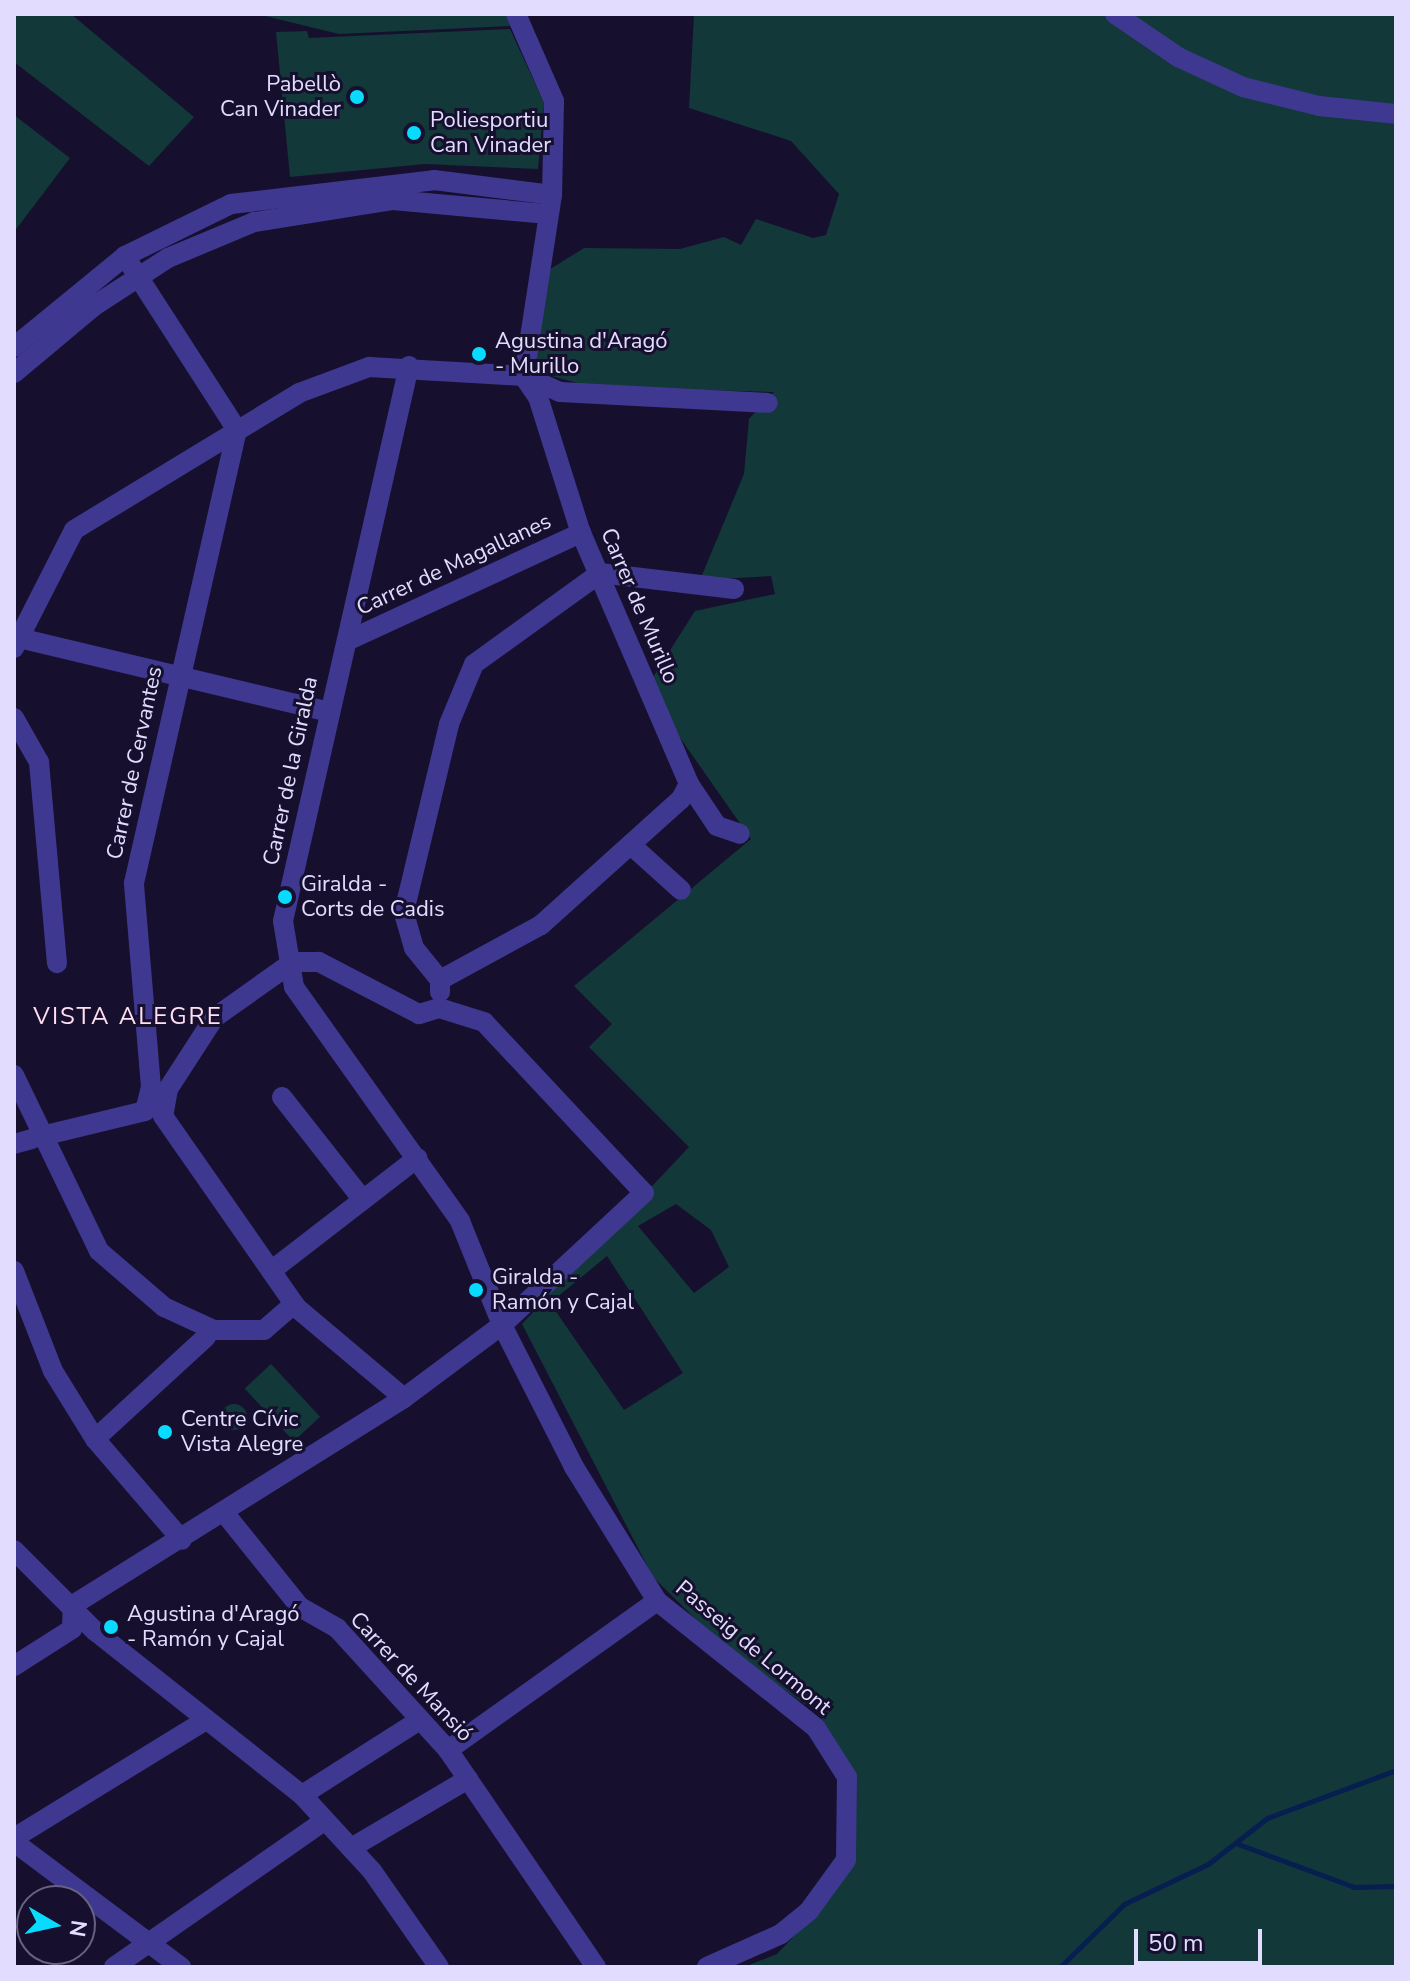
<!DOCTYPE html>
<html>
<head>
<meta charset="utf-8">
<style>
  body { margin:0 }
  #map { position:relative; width:1410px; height:1981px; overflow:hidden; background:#16102e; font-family:"Nunito Sans",sans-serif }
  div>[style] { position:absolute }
  .green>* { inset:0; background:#123839; transform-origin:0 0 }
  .round { border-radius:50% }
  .stream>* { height:5px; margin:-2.5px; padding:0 2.5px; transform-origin:2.5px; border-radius:2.5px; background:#071e50 }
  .minor>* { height:20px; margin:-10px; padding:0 10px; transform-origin:10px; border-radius:10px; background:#3f3890 }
  .dots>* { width:22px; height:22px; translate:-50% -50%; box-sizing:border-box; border:4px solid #16102e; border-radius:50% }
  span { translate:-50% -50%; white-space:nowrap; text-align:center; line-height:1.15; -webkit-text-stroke:6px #16102e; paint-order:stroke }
  .poi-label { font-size:22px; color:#e2ddff }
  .right { translate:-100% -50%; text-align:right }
  .left { translate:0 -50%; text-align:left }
  .street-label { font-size:22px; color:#e2ddff }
  .neighbourhood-label { font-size:24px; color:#ffdff2; letter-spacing:2px }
  .frame { position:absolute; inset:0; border:16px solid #e2ddff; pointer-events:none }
  .north { position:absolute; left:16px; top:1885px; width:80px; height:80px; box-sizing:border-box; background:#16102e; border:2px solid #686282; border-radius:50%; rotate:99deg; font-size:22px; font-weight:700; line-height:32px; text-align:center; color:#e2ddff }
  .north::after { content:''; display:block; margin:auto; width:28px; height:36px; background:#09dbff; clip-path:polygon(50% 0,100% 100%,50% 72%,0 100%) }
  .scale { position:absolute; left:1134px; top:1929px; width:128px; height:36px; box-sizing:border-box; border:4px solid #e2ddff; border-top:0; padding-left:10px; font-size:24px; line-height:28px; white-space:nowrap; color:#e2ddff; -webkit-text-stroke:6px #16102e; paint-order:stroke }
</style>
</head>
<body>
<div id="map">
  <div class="green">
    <div style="clip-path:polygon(14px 14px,71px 14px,194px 117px,149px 166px,14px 62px)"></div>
    <div style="clip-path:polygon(257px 14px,506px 14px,510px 26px,339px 34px)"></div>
    <div style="clip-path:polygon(evenodd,694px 14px,1396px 14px,1396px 1967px,744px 1967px,777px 1954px,832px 1896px,854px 1860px,857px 1777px,819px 1714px,728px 1651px,653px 1577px,522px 1324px,689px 1147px,589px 1047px,612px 1024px,574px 986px,751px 839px,676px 732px,653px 677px,695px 611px,775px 594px,771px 576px,700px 580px,744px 474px,749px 419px,774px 392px,592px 387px,533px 371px,539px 276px,584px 248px,680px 249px,724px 237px,741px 245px,756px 219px,813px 238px,826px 235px,839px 194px,791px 141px,689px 108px,694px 14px,676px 1204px,711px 1230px,729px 1267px,694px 1293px,638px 1226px,676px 1204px,694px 14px,607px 1256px,683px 1373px,624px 1410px,550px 1303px,607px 1256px)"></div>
    <div style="clip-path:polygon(510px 29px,544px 103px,538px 169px,425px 164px,290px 177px,276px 32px,307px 31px,309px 38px)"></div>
    <div style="clip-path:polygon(14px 115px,70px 158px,14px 232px)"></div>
    <div style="left:271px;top:1364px;width:72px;height:36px;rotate:47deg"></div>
    <div class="round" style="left:221px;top:1404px;width:26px;height:26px"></div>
  </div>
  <div class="stream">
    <div style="left:1238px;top:1844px;width:124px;rotate:20.3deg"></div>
    <div style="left:1354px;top:1887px;width:42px;rotate:-1.4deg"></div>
    <div style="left:1060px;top:1967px;width:90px;rotate:-44.5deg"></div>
    <div style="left:1124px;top:1904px;width:93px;rotate:-25.5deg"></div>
    <div style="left:1208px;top:1864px;width:75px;rotate:-37.9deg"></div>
    <div style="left:1267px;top:1818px;width:138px;rotate:-20.4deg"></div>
  </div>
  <div class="minor">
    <div style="left:516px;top:14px;width:95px;rotate:66.4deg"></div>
    <div style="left:554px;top:101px;width:94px;rotate:91.2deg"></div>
    <div style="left:552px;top:195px;width:183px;rotate:98.8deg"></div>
    <div style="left:1115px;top:14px;width:76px;rotate:34.3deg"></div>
    <div style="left:1178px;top:57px;width:72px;rotate:24.8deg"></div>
    <div style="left:1243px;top:87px;width:78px;rotate:14deg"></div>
    <div style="left:1319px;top:106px;width:77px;rotate:5.9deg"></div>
    <div style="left:14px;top:347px;width:144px;rotate:-39.3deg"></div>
    <div style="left:125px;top:256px;width:118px;rotate:-26.1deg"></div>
    <div style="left:231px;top:204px;width:204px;rotate:-6.7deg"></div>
    <div style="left:434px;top:180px;width:119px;rotate:7.2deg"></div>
    <div style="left:409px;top:366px;width:569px;rotate:102.79deg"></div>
    <div style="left:283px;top:921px;width:67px;rotate:80.5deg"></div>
    <div style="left:294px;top:987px;width:287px;rotate:54.6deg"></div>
    <div style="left:460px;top:1221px;width:112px;rotate:68deg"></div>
    <div style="left:502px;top:1325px;width:159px;rotate:63.1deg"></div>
    <div style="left:574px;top:1467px;width:158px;rotate:58.2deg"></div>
    <div style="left:657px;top:1601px;width:203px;rotate:38.6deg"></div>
    <div style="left:816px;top:1728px;width:58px;rotate:57.7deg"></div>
    <div style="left:847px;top:1777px;width:83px;rotate:90.7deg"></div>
    <div style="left:846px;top:1860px;width:63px;rotate:126deg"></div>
    <div style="left:809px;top:1911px;width:36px;rotate:141deg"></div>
    <div style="left:781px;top:1934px;width:81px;rotate:156deg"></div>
    <div style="left:14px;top:373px;width:104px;rotate:-39.9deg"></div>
    <div style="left:94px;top:306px;width:88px;rotate:-33deg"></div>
    <div style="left:168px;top:258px;width:93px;rotate:-22.7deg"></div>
    <div style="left:254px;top:222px;width:141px;rotate:-9deg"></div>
    <div style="left:393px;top:200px;width:156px;rotate:5.2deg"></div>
    <div style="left:524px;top:377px;width:24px;rotate:55deg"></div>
    <div style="left:538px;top:397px;width:143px;rotate:72.5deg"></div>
    <div style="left:581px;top:533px;width:273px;rotate:66.7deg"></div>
    <div style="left:689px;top:784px;width:50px;rotate:56.3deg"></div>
    <div style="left:717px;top:826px;width:24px;rotate:19deg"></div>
    <div style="left:19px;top:638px;width:316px;rotate:13.4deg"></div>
    <div style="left:347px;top:641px;width:258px;rotate:-24.8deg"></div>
    <div style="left:14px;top:648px;width:132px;rotate:-63deg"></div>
    <div style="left:74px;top:530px;width:263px;rotate:-31.3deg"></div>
    <div style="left:299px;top:393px;width:75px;rotate:-20.4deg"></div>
    <div style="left:369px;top:367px;width:155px;rotate:3.3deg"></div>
    <div style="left:524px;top:376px;width:39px;rotate:24deg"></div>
    <div style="left:560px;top:392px;width:208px;rotate:3deg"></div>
    <div style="left:14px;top:718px;width:51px;rotate:60.4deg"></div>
    <div style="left:39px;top:762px;width:202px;rotate:84.9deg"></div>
    <div style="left:631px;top:845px;width:67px;rotate:42deg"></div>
    <div style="left:440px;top:980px;width:41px;rotate:-129.1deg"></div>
    <div style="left:414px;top:948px;width:37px;rotate:-106deg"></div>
    <div style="left:404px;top:912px;width:193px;rotate:-76.5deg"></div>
    <div style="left:449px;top:724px;width:65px;rotate:-67.4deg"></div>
    <div style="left:474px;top:664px;width:155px;rotate:-35.8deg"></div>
    <div style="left:600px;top:573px;width:135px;rotate:6.8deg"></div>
    <div style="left:440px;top:992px;width:12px;rotate:-90deg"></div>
    <div style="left:440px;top:980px;width:115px;rotate:-28.6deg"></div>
    <div style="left:541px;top:925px;width:188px;rotate:-42deg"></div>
    <div style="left:681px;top:799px;width:17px;rotate:-62deg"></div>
    <div style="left:14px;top:1075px;width:195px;rotate:64.2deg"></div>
    <div style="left:99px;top:1251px;width:86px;rotate:40.7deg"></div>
    <div style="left:164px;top:1307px;width:55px;rotate:24.7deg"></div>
    <div style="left:214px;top:1330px;width:50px"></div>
    <div style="left:264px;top:1330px;width:40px;rotate:-41deg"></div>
    <div style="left:282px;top:1097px;width:131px;rotate:51.8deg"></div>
    <div style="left:42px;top:1136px;width:106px;rotate:-13.6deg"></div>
    <div style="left:145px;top:1111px;width:25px;rotate:-76deg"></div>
    <div style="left:151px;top:1087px;width:205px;rotate:-94.8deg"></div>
    <div style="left:134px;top:883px;width:465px;rotate:-77.2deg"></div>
    <div style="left:237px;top:430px;width:207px;rotate:-122.8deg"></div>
    <div style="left:14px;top:1144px;width:19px;rotate:-16deg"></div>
    <div style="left:14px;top:1271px;width:107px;rotate:68.7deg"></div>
    <div style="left:53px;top:1371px;width:80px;rotate:58.3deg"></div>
    <div style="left:95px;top:1439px;width:133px;rotate:49.3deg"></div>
    <div style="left:271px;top:1271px;width:185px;rotate:-37.7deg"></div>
    <div style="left:95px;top:1439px;width:151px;rotate:-42.6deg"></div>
    <div style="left:226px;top:1515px;width:118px;rotate:51.2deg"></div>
    <div style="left:300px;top:1607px;width:43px;rotate:29.6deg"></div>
    <div style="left:337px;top:1628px;width:165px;rotate:47.7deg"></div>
    <div style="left:448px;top:1750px;width:263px;rotate:55.7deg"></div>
    <div style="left:14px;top:1550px;width:115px;rotate:45deg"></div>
    <div style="left:95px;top:1631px;width:264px;rotate:38.4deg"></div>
    <div style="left:302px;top:1795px;width:103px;rotate:47.4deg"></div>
    <div style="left:372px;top:1871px;width:117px;rotate:55.1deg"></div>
    <div style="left:73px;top:1605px;width:390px;rotate:-32deg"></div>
    <div style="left:404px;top:1398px;width:122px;rotate:-36.7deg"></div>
    <div style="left:502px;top:1325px;width:194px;rotate:-42.9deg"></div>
    <div style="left:644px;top:1193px;width:234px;rotate:-133.1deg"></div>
    <div style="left:484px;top:1022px;width:47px;rotate:-162.7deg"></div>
    <div style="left:439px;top:1008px;width:21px;rotate:163deg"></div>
    <div style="left:419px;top:1014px;width:113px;rotate:-152.5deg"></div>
    <div style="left:319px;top:962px;width:26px;rotate:180deg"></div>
    <div style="left:293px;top:962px;width:97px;rotate:144.7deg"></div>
    <div style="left:214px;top:1018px;width:85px;rotate:122.9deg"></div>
    <div style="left:168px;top:1089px;width:27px;rotate:100deg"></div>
    <div style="left:163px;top:1116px;width:234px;rotate:55.1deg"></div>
    <div style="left:297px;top:1308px;width:140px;rotate:40.1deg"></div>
    <div style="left:14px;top:1666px;width:69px;rotate:-32.5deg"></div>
    <div style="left:72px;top:1629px;width:24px;rotate:-88deg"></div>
    <div style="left:448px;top:1750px;width:257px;rotate:-35.5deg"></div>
    <div style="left:302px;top:1795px;width:138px;rotate:-32.5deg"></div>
    <div style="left:14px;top:1838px;width:223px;rotate:-31.6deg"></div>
    <div style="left:14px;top:1842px;width:209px;rotate:36.8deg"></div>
    <div style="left:351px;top:1848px;width:136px;rotate:-30.5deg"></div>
    <div style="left:114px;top:1967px;width:256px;rotate:-34.8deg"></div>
  </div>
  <div class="dots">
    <div style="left:357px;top:97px;background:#09dbff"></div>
    <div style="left:414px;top:133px;background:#09dbff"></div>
    <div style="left:479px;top:354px;background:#09dbff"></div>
    <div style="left:285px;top:897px;background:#09dbff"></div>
    <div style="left:476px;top:1290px;background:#09dbff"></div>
    <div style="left:165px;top:1432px;background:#09dbff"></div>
    <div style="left:111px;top:1627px;background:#09dbff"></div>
  </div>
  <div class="poi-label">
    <span class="right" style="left:341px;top:97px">Pabellò<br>Can Vinader</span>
    <span class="left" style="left:430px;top:133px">Poliesportiu<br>Can Vinader</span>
    <span class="left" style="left:495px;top:354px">Agustina d'Aragó<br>- Murillo</span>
    <span class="left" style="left:301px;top:897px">Giralda -<br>Corts de Cadis</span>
    <span class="left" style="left:492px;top:1290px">Giralda -<br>Ramón y Cajal</span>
    <span class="left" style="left:181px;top:1432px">Centre Cívic<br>Vista Alegre</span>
    <span class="left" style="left:127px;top:1627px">Agustina d'Aragó<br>- Ramón y Cajal</span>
  </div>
  <div class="street-label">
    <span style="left:454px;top:565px;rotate:-25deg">Carrer de Magallanes</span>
    <span style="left:639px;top:606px;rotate:67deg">Carrer de Murillo</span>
    <span style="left:135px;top:763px;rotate:-78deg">Carrer de Cervantes</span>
    <span style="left:291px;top:771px;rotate:-78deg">Carrer de la Giralda</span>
    <span style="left:753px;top:1648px;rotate:40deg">Passeig de Lormont</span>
    <span style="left:411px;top:1677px;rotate:47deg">Carrer de Mansió</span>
  </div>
  <div class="neighbourhood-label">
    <span style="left:128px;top:1017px">VISTA ALEGRE</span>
  </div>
  <div class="frame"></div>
  <div class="north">N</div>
  <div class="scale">50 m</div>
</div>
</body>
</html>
